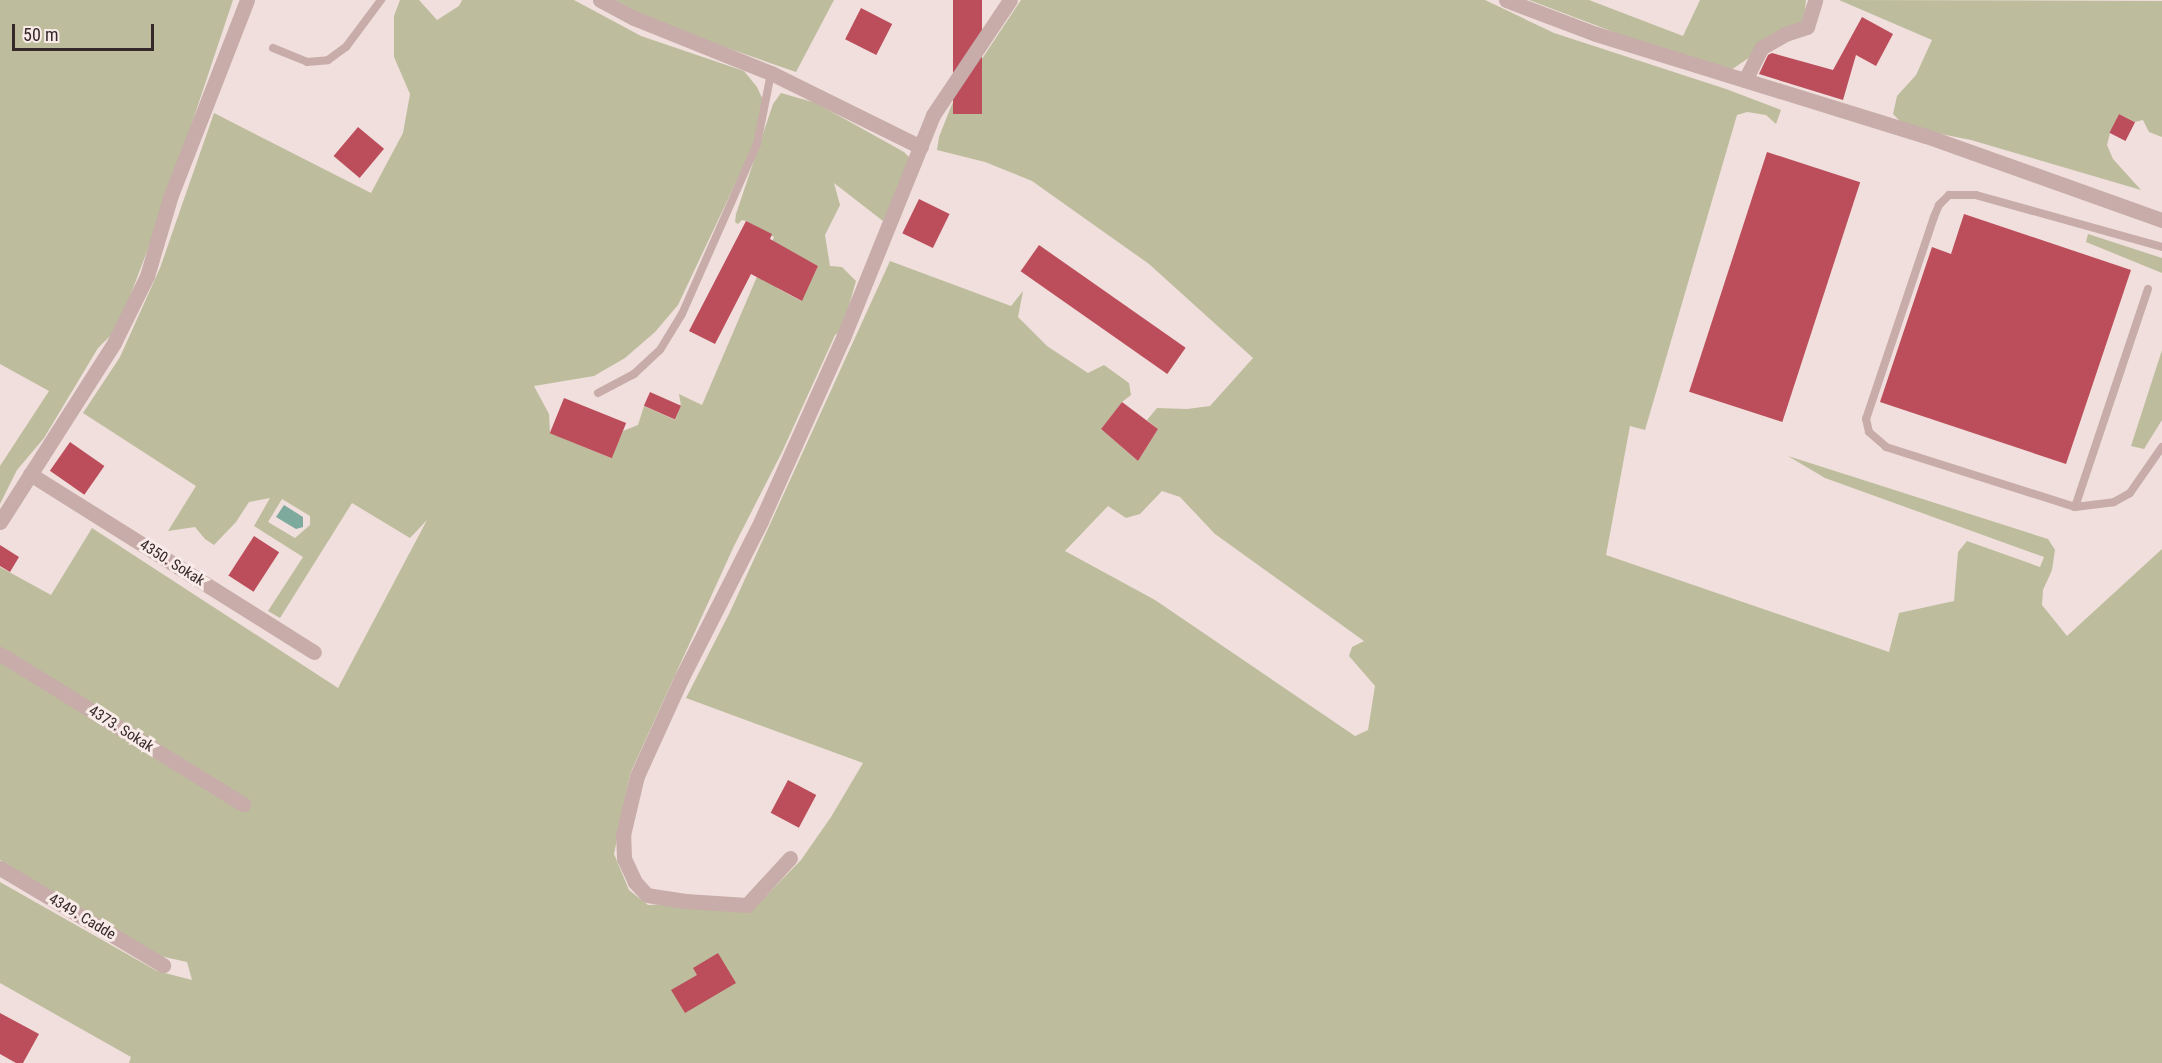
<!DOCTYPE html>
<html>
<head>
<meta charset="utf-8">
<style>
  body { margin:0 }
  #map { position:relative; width:2162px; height:1063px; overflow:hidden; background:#f0dfdc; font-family:"Roboto Condensed",sans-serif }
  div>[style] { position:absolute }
  .green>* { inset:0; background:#bdbd9d }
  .water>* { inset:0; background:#7daa9c }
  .building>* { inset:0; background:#bc4e5c; transform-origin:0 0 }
  .lane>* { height:8px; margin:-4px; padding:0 4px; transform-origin:4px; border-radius:4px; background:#c7aca9 }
  .street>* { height:15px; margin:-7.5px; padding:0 7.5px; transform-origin:7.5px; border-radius:7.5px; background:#c7aca9 }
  span { translate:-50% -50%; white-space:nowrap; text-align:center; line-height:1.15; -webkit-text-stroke:6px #f8ebe8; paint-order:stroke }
  .street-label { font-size:15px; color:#352829 }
  .scale { position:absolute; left:12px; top:24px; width:142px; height:27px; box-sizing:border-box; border:3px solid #352829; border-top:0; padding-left:8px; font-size:18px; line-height:21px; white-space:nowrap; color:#352829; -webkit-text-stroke:4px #f8ebe8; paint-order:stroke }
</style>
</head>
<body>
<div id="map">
  <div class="green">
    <div style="clip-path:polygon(0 0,233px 0,164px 207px,127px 304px,111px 335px,98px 348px,44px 438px,17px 470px,0 504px,0 466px,49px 391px,0 364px)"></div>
    <div style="clip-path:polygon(evenodd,400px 0,419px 0,437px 20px,459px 6px,462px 0,574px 0,641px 36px,744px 71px,757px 87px,763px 100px,754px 144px,678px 305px,655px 332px,625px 358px,594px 376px,534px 386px,549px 414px,550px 433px,611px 458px,623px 431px,638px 425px,644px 406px,675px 420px,681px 406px,679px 394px,702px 405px,774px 237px,746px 221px,742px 220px,738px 224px,735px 222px,736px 214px,773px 104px,781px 93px,816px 103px,904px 152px,911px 159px,883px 221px,834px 183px,840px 205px,825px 235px,830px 266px,842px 267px,856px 281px,842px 330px,835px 335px,782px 452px,734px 546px,630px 774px,614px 854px,629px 890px,648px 905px,668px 904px,738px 911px,765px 897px,801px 860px,831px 817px,863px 763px,686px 698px,729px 614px,890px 261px,1011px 306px,1023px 291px,1018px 317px,1047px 346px,1088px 373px,1104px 365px,1129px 383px,1131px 395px,1122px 402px,1101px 429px,1138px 461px,1158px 429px,1147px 420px,1157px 408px,1187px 409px,1210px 406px,1253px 358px,1149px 264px,1032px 181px,985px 162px,937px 150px,939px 137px,952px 104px,1021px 0,1485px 0,1554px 33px,1726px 89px,1781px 110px,1776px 124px,1766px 115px,1747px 112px,1737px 115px,1645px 430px,1630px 426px,1606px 555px,1889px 652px,1899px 613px,1954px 601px,1958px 552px,1967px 541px,2040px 567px,2044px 557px,1825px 478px,1788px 456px,2048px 539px,2055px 550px,2052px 570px,2043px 590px,2042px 605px,2067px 636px,2162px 549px,2162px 1063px,129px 1063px,131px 1057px,0 983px,0 882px,157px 971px,192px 980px,187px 962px,160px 956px,0 860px,0 567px,51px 595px,92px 528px,338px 688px,427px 520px,410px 538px,352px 503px,280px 618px,268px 611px,303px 557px,254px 526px,270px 498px,249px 502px,236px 522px,214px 545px,205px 539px,195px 527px,168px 531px,196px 486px,83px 413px,120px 357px,160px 268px,214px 113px,371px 193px,403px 133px,410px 94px,394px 57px,394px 16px,400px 0,794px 253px,818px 266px,801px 301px,777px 288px,794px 253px,400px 0,1162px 491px,1180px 497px,1215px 534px,1364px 641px,1352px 647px,1349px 656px,1375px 686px,1368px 730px,1355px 736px,1155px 600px,1065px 551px,1108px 506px,1126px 518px,1140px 514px,1162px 491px,400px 0,282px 499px,310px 516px,310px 525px,295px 538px,268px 522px,282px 499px)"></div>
    <div style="clip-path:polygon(615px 0,834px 0,796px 72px,661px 25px)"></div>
    <div style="clip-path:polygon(1529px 0,1589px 0,1683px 36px,1700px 0,1806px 0,1804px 20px,1731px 70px,1624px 36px)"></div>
    <div style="clip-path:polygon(1839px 0,2162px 1px,2162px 137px,2149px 132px,2143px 120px,2135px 122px,2119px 114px,2110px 133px,2107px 145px,2113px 159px,2141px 190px,1971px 140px,1906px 127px,1893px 114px,1897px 96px,1916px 75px,1932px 40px)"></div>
    <div style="clip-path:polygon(2088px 234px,2162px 258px,2162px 273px,2086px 242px)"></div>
    <div style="clip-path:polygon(2162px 350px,2162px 420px,2144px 449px,2131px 446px)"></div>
  </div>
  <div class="water">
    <div style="clip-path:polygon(284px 505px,303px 517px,303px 527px,296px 529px,276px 517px)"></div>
  </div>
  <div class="building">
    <div style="left:953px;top:0;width:29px;height:114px"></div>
    <div style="left:861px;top:8px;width:35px;height:35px;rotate:27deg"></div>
    <div style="clip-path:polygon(1862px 17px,1893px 34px,1876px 66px,1856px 55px,1843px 100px,1759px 74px,1768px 55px,1772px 53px,1833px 70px)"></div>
    <div style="left:2119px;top:114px;width:18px;height:21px;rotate:27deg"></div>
    <div style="left:358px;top:127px;width:34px;height:38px;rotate:40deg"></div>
    <div style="left:1767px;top:152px;width:98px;height:252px;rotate:18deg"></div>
    <div style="left:919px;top:199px;width:34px;height:38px;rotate:26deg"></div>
    <div style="clip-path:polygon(1964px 214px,2131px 270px,2066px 464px,1880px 402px,1932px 247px,1951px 254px)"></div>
    <div style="clip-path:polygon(746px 221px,772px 234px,770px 239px,818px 266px,802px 301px,751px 274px,715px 344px,689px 331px)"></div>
    <div style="left:1039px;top:245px;width:179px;height:32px;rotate:35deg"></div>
    <div style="left:650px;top:392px;width:34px;height:15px;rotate:24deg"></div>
    <div style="left:564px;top:398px;width:67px;height:38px;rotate:22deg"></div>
    <div style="clip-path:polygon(1122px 402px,1158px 429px,1138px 461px,1101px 429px)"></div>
    <div style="left:70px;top:442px;width:42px;height:35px;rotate:35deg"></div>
    <div style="left:254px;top:536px;width:30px;height:47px;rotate:33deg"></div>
    <div style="clip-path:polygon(0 545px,19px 557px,10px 572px,0 566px)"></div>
    <div style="left:788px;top:780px;width:32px;height:37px;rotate:28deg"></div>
    <div style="clip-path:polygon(718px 953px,736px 983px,685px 1013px,671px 990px,697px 975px,693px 968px)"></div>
    <div style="clip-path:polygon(0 1013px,39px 1034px,23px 1063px,16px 1063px,0 1054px)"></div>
  </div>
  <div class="lane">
    <div style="left:273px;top:48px;width:37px;rotate:22deg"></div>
    <div style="left:307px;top:62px;width:21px;rotate:-5deg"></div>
    <div style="left:328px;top:60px;width:22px;rotate:-36deg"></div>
    <div style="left:346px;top:47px;width:59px;rotate:-53.3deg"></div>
    <div style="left:2162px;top:247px;width:193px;rotate:-164.4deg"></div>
    <div style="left:1976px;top:195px;width:27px;rotate:180deg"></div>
    <div style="left:1949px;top:195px;width:14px;rotate:135deg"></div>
    <div style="left:1939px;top:205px;width:13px;rotate:113deg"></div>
    <div style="left:1934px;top:217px;width:213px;rotate:108.6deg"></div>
    <div style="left:1866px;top:419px;width:13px;rotate:77deg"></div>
    <div style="left:1869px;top:432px;width:23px;rotate:41deg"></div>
    <div style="left:1886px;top:447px;width:198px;rotate:17.6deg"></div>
    <div style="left:2075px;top:507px;width:39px;rotate:-7deg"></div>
    <div style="left:2114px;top:502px;width:18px;rotate:-29deg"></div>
    <div style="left:2130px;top:493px;width:56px;rotate:-55.2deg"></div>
    <div style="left:598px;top:393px;width:41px;rotate:-27.8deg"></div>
    <div style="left:634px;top:374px;width:35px;rotate:-43deg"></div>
    <div style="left:660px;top:350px;width:42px;rotate:-58.6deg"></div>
    <div style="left:682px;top:314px;width:186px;rotate:-66.2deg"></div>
    <div style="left:757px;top:144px;width:72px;rotate:-78.8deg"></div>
    <div style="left:2075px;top:507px;width:230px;rotate:-71.5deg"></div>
  </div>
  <div class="street">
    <div style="left:600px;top:0;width:38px;rotate:28deg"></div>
    <div style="left:634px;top:18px;width:148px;rotate:21.9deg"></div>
    <div style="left:771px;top:73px;width:167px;rotate:26.3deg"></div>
    <div style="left:1506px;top:0;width:96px;rotate:20.7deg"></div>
    <div style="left:1596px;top:34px;width:345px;rotate:17.2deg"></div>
    <div style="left:1926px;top:136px;width:251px;rotate:19.6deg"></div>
    <div style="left:1745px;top:80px;width:36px;rotate:-63deg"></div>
    <div style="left:1761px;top:48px;width:28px;rotate:-30deg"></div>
    <div style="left:1785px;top:34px;width:23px;rotate:-18deg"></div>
    <div style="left:1807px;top:27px;width:28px;rotate:-73deg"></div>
    <div style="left:30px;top:474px;width:335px;rotate:32.1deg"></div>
    <div style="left:0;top:522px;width:212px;rotate:-57.5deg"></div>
    <div style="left:114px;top:343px;width:75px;rotate:-63.8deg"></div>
    <div style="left:147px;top:276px;width:84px;rotate:-73.5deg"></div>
    <div style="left:171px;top:195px;width:209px;rotate:-68.7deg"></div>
    <div style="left:0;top:654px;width:286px;rotate:31.7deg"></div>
    <div style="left:790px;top:858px;width:64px;rotate:132.5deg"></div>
    <div style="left:747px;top:905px;width:62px;rotate:-176.3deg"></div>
    <div style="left:685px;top:901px;width:38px;rotate:-171deg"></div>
    <div style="left:647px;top:895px;width:18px;rotate:-133deg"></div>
    <div style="left:635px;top:882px;width:26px;rotate:-115deg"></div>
    <div style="left:624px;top:858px;width:23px;rotate:-92deg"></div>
    <div style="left:623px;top:835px;width:61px;rotate:-76.7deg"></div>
    <div style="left:637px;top:776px;width:107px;rotate:-65.6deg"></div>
    <div style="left:681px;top:679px;width:177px;rotate:-63.1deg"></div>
    <div style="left:761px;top:521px;width:201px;rotate:-65.9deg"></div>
    <div style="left:843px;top:338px;width:240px;rotate:-68deg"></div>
    <div style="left:933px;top:115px;width:138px;rotate:-56.2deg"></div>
    <div style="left:0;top:868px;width:190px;rotate:30.8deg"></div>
  </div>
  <div class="street-label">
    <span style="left:172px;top:563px;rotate:32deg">4350. Sokak</span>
    <span style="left:121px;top:729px;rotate:32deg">4373. Sokak</span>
    <span style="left:82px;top:917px;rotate:31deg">4349. Cadde</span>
  </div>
  <div class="scale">50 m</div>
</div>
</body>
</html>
